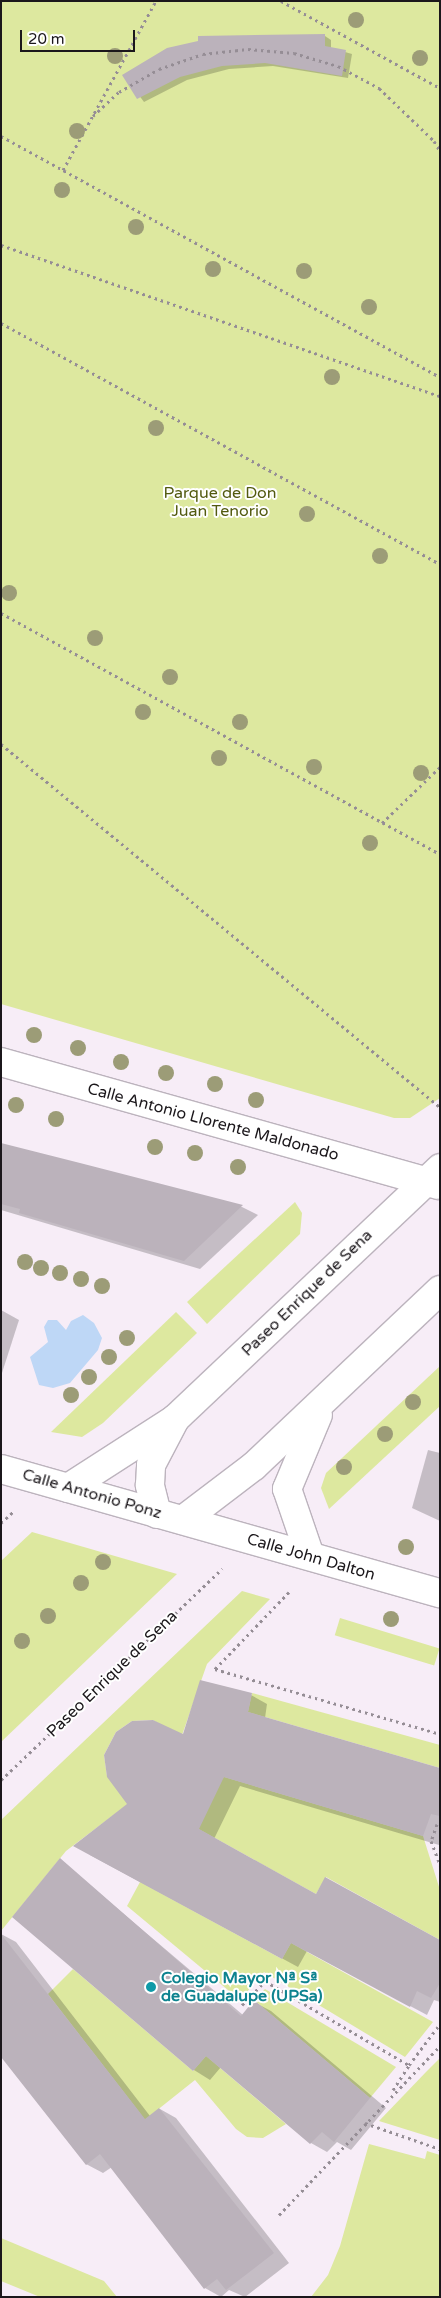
<!DOCTYPE html>
<html>
<head>
<meta charset="utf-8">
<style>
  body { margin:0 }
  #map { position:relative; width:441px; height:2298px; overflow:hidden; background:#f7edf7; font-family:"Varela Round",sans-serif }
  div>[style] { position:absolute }
  .green>* { inset:0; background:#dde89f; transform-origin:0 0 }
  .water>* { inset:0; background:#bed7f6 }
  .shadow>* { inset:0; background:#0003 }
  .building>* { inset:0; background:#bbb2bb }
  .path>* { height:3px; margin-top:-1.5px; transform-origin:0; background:repeating-linear-gradient(90deg,#958d95 0 2.5px,transparent 0 6.5px) }
  .roads { filter:drop-shadow(1px 0 #bcb3bd) drop-shadow(-1px 0 #bcb3bd) drop-shadow(0 1px #bcb3bd) drop-shadow(0 -1px #bcb3bd) }
  .minor>* { height:28px; margin:-14px; padding:0 14px; transform-origin:14px; border-radius:14px; background:#fff }
  .trees>* { width:16px; height:16px; margin:-8px; border-radius:50%; background:#9c9c77 }
  .dots>* { width:14px; height:14px; translate:-50% -50%; box-sizing:border-box; border:2px solid #fff; border-radius:50% }
  span { translate:-50% -50%; white-space:nowrap; text-align:center; line-height:1.15; -webkit-text-stroke:4px #fff; paint-order:stroke }
  .park-label { font-size:16px; color:#525a0f }
  .street-label { font-size:16px; color:#1b171b }
  .culture-label { font-size:16px; color:#0d838f; font-weight:700 }
  .left { translate:0 -50%; text-align:left }
  .frame { position:absolute; inset:0; border:2px solid #1b171b; pointer-events:none }
  .scale { position:absolute; left:20px; top:30px; width:115px; height:22px; box-sizing:border-box; border:2px solid #1b171b; border-top:0; padding-left:6px; font-size:15px; line-height:18px; white-space:nowrap; color:#1b171b; -webkit-text-stroke:4px #fff; paint-order:stroke }
</style>
</head>
<body>
<div id="map">
  <div class="green">
    <div style="clip-path:polygon(1px 1px,440px 1px,440px 1098px,410px 1118px,394px 1118px,1px 1004px)"></div>
    <div style="clip-path:polygon(295px 1202px,302px 1213px,300px 1234px,207px 1324px,187px 1302px)"></div>
    <div style="clip-path:polygon(176px 1312px,197px 1333px,103px 1423px,82px 1437px,51px 1432px)"></div>
    <div style="clip-path:polygon(440px 1366px,440px 1406px,329px 1509px,321px 1488px,326px 1473px)"></div>
    <div style="clip-path:polygon(32px 1532px,177px 1574px,1px 1742px,1px 1561px)"></div>
    <div style="clip-path:polygon(242px 1591px,270px 1599px,207px 1664px,181px 1738px,153px 1720px,132px 1721px,116px 1732px,104px 1755px,107px 1776px,132px 1801px,66px 1851px,1px 1931px,1px 1820px)"></div>
    <div style="left:340px;top:1618px;width:104px;height:18px;rotate:17deg"></div>
    <div style="clip-path:polygon(252px 1693px,440px 1745px,440px 1768px,248px 1712px)"></div>
    <div style="clip-path:polygon(224px 1777px,423px 1836px,440px 1890px,440px 1940px,326px 1877px,316px 1894px,177px 1817px)"></div>
    <div style="clip-path:polygon(140px 1882px,282px 1959px,291px 1943px,433px 2022px,405px 2057px,264px 1972px,240px 2000px,127px 1906px)"></div>
    <div style="clip-path:polygon(73px 1969px,193px 2071px,206px 2056px,286px 2124px,263px 2138px,247px 2137px,236px 2129px,195px 2080px,141px 2123px,140px 2113px,48px 1994px)"></div>
    <div style="clip-path:polygon(265px 1989px,396px 2067px,370px 2098px,254px 2000px)"></div>
    <div style="clip-path:polygon(440px 2058px,440px 2140px,379px 2121px,426px 2072px)"></div>
    <div style="clip-path:polygon(369px 2144px,425px 2159px,427px 2151px,440px 2155px,440px 2297px,311px 2297px,328px 2275px,340px 2246px)"></div>
    <div style="clip-path:polygon(1px 2238px,104px 2281px,117px 2297px,40px 2297px,1px 2281px)"></div>
  </div>
  <div class="water">
    <div style="clip-path:polygon(83px 1315px,94px 1323px,102px 1338px,98px 1350px,70px 1383px,53px 1388px,39px 1385px,30px 1357px,48px 1342px,44px 1327px,48px 1320px,57px 1320px,66px 1330px,71px 1321px)"></div>
  </div>
  <div class="shadow">
    <div style="clip-path:polygon(325px 36px,331px 40px,331px 48px,352px 54px,348px 78px,273px 66px,229px 69px,187px 80px,144px 102px,124px 75px)"></div>
    <div style="clip-path:polygon(1px 1144px,242px 1207px,258px 1215px,200px 1269px,1px 1210px)"></div>
    <div style="clip-path:polygon(1px 1310px,19px 1320px,1px 1376px)"></div>
    <div style="clip-path:polygon(428px 1450px,440px 1453px,440px 1521px,412px 1508px)"></div>
    <div style="clip-path:polygon(251px 1695px,267px 1704px,265px 1718px,440px 1769px,439px 1845px,240px 1786px,214px 1839px,317px 1896px,440px 1941px,440px 2002px,434px 2000px,427px 2015px,307px 1951px,298px 1967px,90px 1855px,183px 1736px)"></div>
    <div style="clip-path:polygon(60px 1860px,243px 2015px,254px 2002px,271px 2011px,386px 2108px,351px 2150px,337px 2142px,327px 2152px,311px 2143px,221px 2067px,210px 2080px,194px 2070px,13px 1917px)"></div>
    <div style="clip-path:polygon(1px 1934px,16px 1942px,150px 2116px,160px 2109px,176px 2118px,289px 2263px,245px 2297px,229px 2290px,221px 2297px,205px 2288px,112px 2167px,103px 2173px,86px 2164px,1px 2055px)"></div>
  </div>
  <div class="building">
    <div style="clip-path:polygon(325px 34px,325px 46px,346px 50px,342px 76px,265px 63px,222px 66px,180px 77px,137px 99px,122px 75px,167px 48px,198px 41px,198px 36px)"></div>
    <div style="clip-path:polygon(1px 1143px,80px 1163px,243px 1205px,184px 1261px,19px 1213px,20px 1209px,1px 1204px)"></div>
    <div style="clip-path:polygon(200px 1680px,252px 1693px,248px 1712px,440px 1768px,440px 1816px,431px 1814px,423px 1836px,224px 1777px,199px 1829px,316px 1894px,325px 1877px,440px 1940px,440px 1983px,431px 1998px,417px 1991px,410px 2007px,291px 1943px,282px 1959px,73px 1846px,127px 1804px,107px 1777px,104px 1755px,116px 1732px,132px 1721px,153px 1720px,183px 1734px)"></div>
    <div style="clip-path:polygon(60px 1858px,241px 2016px,254px 2000px,370px 2098px,334px 2142px,322px 2132px,310px 2144px,206px 2056px,193px 2071px,12px 1917px)"></div>
    <div style="clip-path:polygon(1px 1934px,145px 2119px,159px 2108px,274px 2253px,226px 2290px,217px 2279px,204px 2289px,100px 2154px,86px 2165px,1px 2057px)"></div>
  </div>
  <div class="path">
    <div style="left:281px;top:1px;width:181px;rotate:28.7deg"></div>
    <div style="left:93px;top:116px;width:35px;rotate:-43deg"></div>
    <div style="left:119px;top:92px;width:46px;rotate:-29.9deg"></div>
    <div style="left:159px;top:69px;width:46px;rotate:-18.8deg"></div>
    <div style="left:203px;top:54px;width:45px;rotate:-6.3deg"></div>
    <div style="left:248px;top:49px;width:46px;rotate:5deg"></div>
    <div style="left:294px;top:53px;width:46px;rotate:16.5deg"></div>
    <div style="left:338px;top:66px;width:47px;rotate:28.2deg"></div>
    <div style="left:379px;top:88px;width:76px;rotate:43.9deg"></div>
    <div style="left:434px;top:141px;width:12px;rotate:59deg"></div>
    <div style="left:1px;top:136px;width:501px;rotate:28.77deg"></div>
    <div style="left:63px;top:170px;width:193px;rotate:-61.2deg"></div>
    <div style="left:1px;top:245px;width:464px;rotate:19deg"></div>
    <div style="left:1px;top:323px;width:501px;rotate:28.77deg"></div>
    <div style="left:1px;top:613px;width:501px;rotate:28.77deg"></div>
    <div style="left:1px;top:744px;width:570px;rotate:39.59deg"></div>
    <div style="left:382px;top:823px;width:81px;rotate:-44deg"></div>
    <div style="left:1px;top:1523px;width:18px;rotate:-43deg"></div>
    <div style="left:289px;top:1592px;width:107px;rotate:133.9deg"></div>
    <div style="left:215px;top:1669px;width:234px;rotate:16.1deg"></div>
    <div style="left:1px;top:1780px;width:306px;rotate:-43.7deg"></div>
    <div style="left:437px;top:1824px;width:18px;rotate:109deg"></div>
    <div style="left:431px;top:1841px;width:26px;rotate:69deg"></div>
    <div style="left:242px;top:2005px;width:33px;rotate:-46deg"></div>
    <div style="left:265px;top:1981px;width:167px;rotate:30.3deg"></div>
    <div style="left:409px;top:2065px;width:51px;rotate:-52.9deg"></div>
    <div style="left:393px;top:2090px;width:30px;rotate:-57deg"></div>
    <div style="left:365px;top:2123px;width:79px;rotate:19.1deg"></div>
    <div style="left:279px;top:2215px;width:233px;rotate:-46.4deg"></div>
  </div>
  <div class="roads">
    <div class="minor">
      <div style="left:1px;top:1062px;width:454px;rotate:15.7deg"></div>
      <div style="left:1px;top:1469px;width:456px;rotate:15.8deg"></div>
      <div style="left:68px;top:1488px;width:127px;rotate:-32.8deg"></div>
      <div style="left:175px;top:1419px;width:365px;rotate:-43.4deg"></div>
      <div style="left:157px;top:1514px;width:30px;rotate:-104deg"></div>
      <div style="left:150px;top:1485px;width:20px;rotate:-87deg"></div>
      <div style="left:151px;top:1465px;width:52px;rotate:-62.4deg"></div>
      <div style="left:183px;top:1520px;width:89px;rotate:-37.3deg"></div>
      <div style="left:254px;top:1466px;width:256px;rotate:-43.4deg"></div>
      <div style="left:310px;top:1556px;width:71px;rotate:-108.9deg"></div>
      <div style="left:287px;top:1489px;width:80px;rotate:-67.3deg"></div>
    </div>
  </div>
  <div class="trees">
    <div style="left:356px;top:20px"></div>
    <div style="left:115px;top:56px"></div>
    <div style="left:420px;top:58px"></div>
    <div style="left:77px;top:131px"></div>
    <div style="left:62px;top:190px"></div>
    <div style="left:136px;top:227px"></div>
    <div style="left:213px;top:269px"></div>
    <div style="left:304px;top:271px"></div>
    <div style="left:369px;top:307px"></div>
    <div style="left:332px;top:377px"></div>
    <div style="left:156px;top:428px"></div>
    <div style="left:307px;top:514px"></div>
    <div style="left:380px;top:556px"></div>
    <div style="left:9px;top:593px"></div>
    <div style="left:95px;top:638px"></div>
    <div style="left:170px;top:677px"></div>
    <div style="left:143px;top:712px"></div>
    <div style="left:240px;top:722px"></div>
    <div style="left:219px;top:758px"></div>
    <div style="left:314px;top:767px"></div>
    <div style="left:421px;top:773px"></div>
    <div style="left:370px;top:843px"></div>
    <div style="left:34px;top:1035px"></div>
    <div style="left:78px;top:1048px"></div>
    <div style="left:121px;top:1062px"></div>
    <div style="left:166px;top:1073px"></div>
    <div style="left:215px;top:1084px"></div>
    <div style="left:256px;top:1100px"></div>
    <div style="left:16px;top:1105px"></div>
    <div style="left:56px;top:1119px"></div>
    <div style="left:155px;top:1147px"></div>
    <div style="left:195px;top:1153px"></div>
    <div style="left:238px;top:1167px"></div>
    <div style="left:25px;top:1262px"></div>
    <div style="left:41px;top:1268px"></div>
    <div style="left:60px;top:1273px"></div>
    <div style="left:81px;top:1279px"></div>
    <div style="left:102px;top:1286px"></div>
    <div style="left:127px;top:1338px"></div>
    <div style="left:109px;top:1357px"></div>
    <div style="left:89px;top:1377px"></div>
    <div style="left:71px;top:1395px"></div>
    <div style="left:413px;top:1402px"></div>
    <div style="left:385px;top:1434px"></div>
    <div style="left:344px;top:1467px"></div>
    <div style="left:406px;top:1547px"></div>
    <div style="left:103px;top:1562px"></div>
    <div style="left:81px;top:1583px"></div>
    <div style="left:48px;top:1616px"></div>
    <div style="left:391px;top:1619px"></div>
    <div style="left:22px;top:1641px"></div>
  </div>
  <div class="dots">
    <div style="left:151px;top:1987px;background:#0f9aa8"></div>
  </div>
  <div class="park-label">
    <span style="left:220px;top:502px">Parque de Don<br>Juan Tenorio</span>
  </div>
  <div class="street-label">
    <span style="left:213px;top:1122px;rotate:15deg">Calle Antonio Llorente Maldonado</span>
    <span style="left:307px;top:1293px;rotate:-44deg">Paseo Enrique de Sena</span>
    <span style="left:92px;top:1494px;rotate:16deg">Calle Antonio Ponz</span>
    <span style="left:311px;top:1557px;rotate:16deg">Calle John Dalton</span>
    <span style="left:112px;top:1674px;rotate:-44deg">Paseo Enrique de Sena</span>
  </div>
  <div class="culture-label">
    <span class="left" style="left:161px;top:1987px">Colegio Mayor Nª Sª<br>de Guadalupe (UPSa)</span>
  </div>
  <div class="frame"></div>
  <div class="scale">20 m</div>
</div>
</body>
</html>
